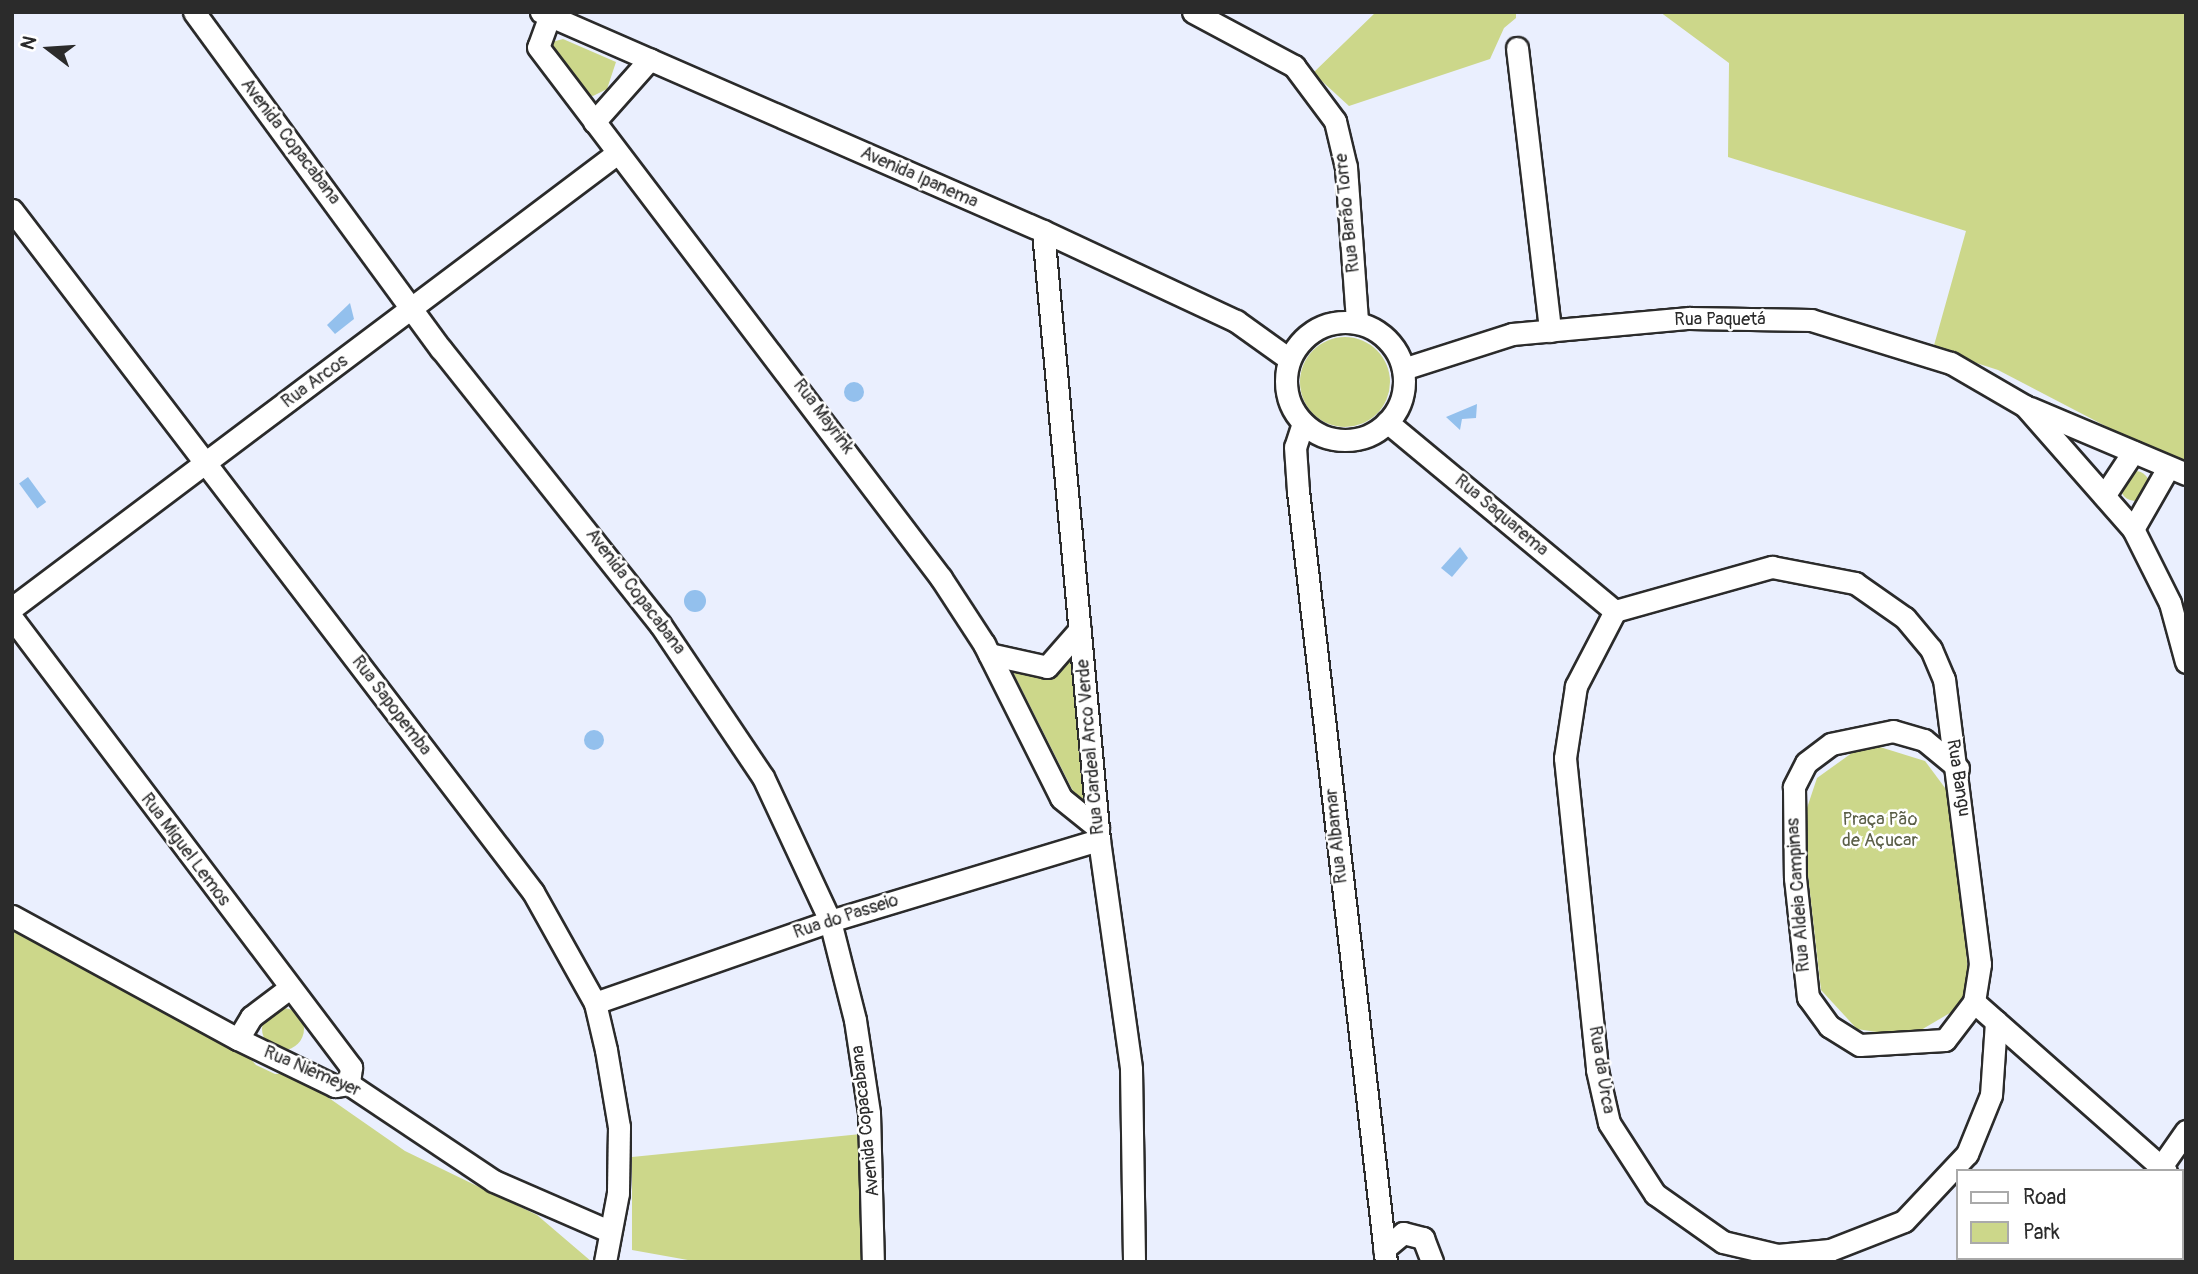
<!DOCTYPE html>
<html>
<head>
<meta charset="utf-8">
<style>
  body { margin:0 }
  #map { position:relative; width:2198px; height:1274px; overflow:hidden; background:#eaeffe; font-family:Pangolin,sans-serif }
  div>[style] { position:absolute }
  .green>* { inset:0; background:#ccd78a }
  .round { border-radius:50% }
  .water>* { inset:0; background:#93c0ed; transform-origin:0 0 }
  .roads { filter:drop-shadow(2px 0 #2b2b2b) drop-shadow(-2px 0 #2b2b2b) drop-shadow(0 2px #2b2b2b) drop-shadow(0 -2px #2b2b2b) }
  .minor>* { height:21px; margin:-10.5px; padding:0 10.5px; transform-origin:10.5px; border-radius:10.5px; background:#fff }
  .minor>.ring { margin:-10.5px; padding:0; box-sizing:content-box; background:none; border:21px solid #fff; border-radius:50% }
  span { translate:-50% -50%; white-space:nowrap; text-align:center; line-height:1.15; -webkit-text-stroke:5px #fff; paint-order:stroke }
  .street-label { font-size:18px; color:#2b2b2b }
  .park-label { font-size:18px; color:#5b5f48 }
  .frame { position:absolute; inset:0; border:14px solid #2b2b2b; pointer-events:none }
  .legend { position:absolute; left:1956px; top:1169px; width:228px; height:91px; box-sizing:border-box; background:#fff; border:2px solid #aaa; margin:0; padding:9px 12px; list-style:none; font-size:21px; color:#2b2b2b }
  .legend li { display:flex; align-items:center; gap:14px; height:35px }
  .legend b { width:35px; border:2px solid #aaa }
  .north { position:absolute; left:14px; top:14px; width:70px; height:70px; -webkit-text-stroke:5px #fff; paint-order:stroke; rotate:287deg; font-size:19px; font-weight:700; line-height:28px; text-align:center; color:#2b2b2b }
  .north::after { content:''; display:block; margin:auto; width:24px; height:32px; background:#2b2b2b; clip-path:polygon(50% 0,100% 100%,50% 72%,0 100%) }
</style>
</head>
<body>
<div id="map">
  <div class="green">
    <div style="clip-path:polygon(1376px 12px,1516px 12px,1516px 18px,1504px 28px,1490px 59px,1349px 106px,1313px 73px)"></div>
    <div style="clip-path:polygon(1660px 12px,2186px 12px,2186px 460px,2163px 456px,1998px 370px,1933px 349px,1966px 231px,1728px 157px,1729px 63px)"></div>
    <div style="clip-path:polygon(563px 39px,616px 62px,607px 89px,593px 96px,580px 92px,550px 52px,552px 42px)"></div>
    <div class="round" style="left:1300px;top:337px;width:90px;height:90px"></div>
    <div class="round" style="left:2120px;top:471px;width:30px;height:30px"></div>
    <div style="clip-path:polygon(1073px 650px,1091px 806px,1082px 809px,1011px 668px,1036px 676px,1058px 669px)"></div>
    <div style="clip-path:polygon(1880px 747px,1925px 761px,1954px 800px,1969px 987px,1955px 1010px,1909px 1037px,1857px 1029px,1821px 990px,1802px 823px,1817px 778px,1856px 750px)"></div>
    <div style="clip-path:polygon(12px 930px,241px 1048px,256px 1065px,275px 1074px,293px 1073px,405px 1151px,537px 1215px,592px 1262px,12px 1262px)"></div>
    <div class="round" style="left:262px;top:1008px;width:42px;height:42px"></div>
    <div style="clip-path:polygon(861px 1134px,862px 1262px,699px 1262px,632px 1250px,632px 1157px)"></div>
  </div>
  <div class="water">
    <div style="clip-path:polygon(350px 303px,354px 319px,335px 334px,327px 325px)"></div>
    <div class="round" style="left:844px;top:382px;width:20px;height:20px"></div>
    <div style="clip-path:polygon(1477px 404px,1476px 418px,1462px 419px,1460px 430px,1446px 417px)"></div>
    <div style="left:28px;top:477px;width:31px;height:11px;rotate:54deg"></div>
    <div style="clip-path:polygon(1460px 547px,1468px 558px,1452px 577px,1441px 568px)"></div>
    <div class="round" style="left:684px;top:590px;width:22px;height:22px"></div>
    <div class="round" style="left:584px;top:730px;width:20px;height:20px"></div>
  </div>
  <div class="roads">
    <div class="minor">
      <div style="left:194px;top:12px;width:418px;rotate:53.8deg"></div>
      <div style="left:441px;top:349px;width:352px;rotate:51.5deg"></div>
      <div style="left:660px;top:624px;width:184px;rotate:56.1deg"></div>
      <div style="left:763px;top:777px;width:159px;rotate:65deg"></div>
      <div style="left:830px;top:921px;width:102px;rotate:75.8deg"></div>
      <div style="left:855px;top:1020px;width:94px;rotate:81.4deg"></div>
      <div style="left:869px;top:1113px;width:149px;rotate:88.5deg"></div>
      <div style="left:541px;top:12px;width:548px;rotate:23.57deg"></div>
      <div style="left:1043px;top:231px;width:213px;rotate:25deg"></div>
      <div style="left:1236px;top:321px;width:65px;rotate:35.6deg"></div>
      <div style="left:551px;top:12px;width:37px;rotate:110deg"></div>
      <div style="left:538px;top:47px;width:667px;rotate:52.8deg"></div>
      <div style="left:941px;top:578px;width:79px;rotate:56.9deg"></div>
      <div style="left:984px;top:644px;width:172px;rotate:63.4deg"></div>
      <div style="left:1061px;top:798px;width:48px;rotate:39deg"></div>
      <div style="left:1193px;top:12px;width:115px;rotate:28.1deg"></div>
      <div style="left:1294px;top:66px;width:69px;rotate:53.3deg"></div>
      <div style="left:1335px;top:121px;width:47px;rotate:76.6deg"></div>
      <div style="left:1346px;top:167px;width:155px;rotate:85.9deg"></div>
      <div style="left:1517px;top:48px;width:285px;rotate:83.3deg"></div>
      <div style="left:594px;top:122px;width:84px;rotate:-48.4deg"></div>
      <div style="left:12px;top:210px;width:858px;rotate:52.62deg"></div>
      <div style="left:533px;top:892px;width:127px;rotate:60.8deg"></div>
      <div style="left:595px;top:1003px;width:48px;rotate:76.8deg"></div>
      <div style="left:606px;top:1050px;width:78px;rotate:80.4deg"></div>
      <div style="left:619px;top:1127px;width:66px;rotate:90.9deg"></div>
      <div style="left:618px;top:1193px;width:70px;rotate:100.7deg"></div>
      <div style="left:1043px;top:231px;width:612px;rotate:84.75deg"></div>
      <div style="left:1099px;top:840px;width:231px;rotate:82deg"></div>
      <div style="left:1131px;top:1069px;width:193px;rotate:89.1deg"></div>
      <div class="ring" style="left:1286px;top:322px;width:97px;height:97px"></div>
      <div style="left:1403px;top:369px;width:114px;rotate:-17.8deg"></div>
      <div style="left:1512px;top:334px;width:178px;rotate:-5.2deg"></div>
      <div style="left:1689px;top:318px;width:122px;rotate:0.9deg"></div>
      <div style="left:1811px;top:320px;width:146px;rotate:17.1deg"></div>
      <div style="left:1951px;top:363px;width:86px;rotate:30.2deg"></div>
      <div style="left:2025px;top:406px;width:164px;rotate:48.7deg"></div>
      <div style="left:2133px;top:529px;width:83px;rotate:63.4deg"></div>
      <div style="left:2170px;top:603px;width:61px;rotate:74.8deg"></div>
      <div style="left:2030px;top:408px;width:169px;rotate:22.9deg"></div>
      <div style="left:1387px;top:422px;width:296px;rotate:39.7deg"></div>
      <div style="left:1303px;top:423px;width:25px;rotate:108deg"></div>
      <div style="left:1295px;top:447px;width:44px;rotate:86.1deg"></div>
      <div style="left:1298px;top:491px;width:776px;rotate:83.49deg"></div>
      <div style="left:2104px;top:496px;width:53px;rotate:-56.6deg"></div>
      <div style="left:2133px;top:529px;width:70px;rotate:-60.2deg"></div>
      <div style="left:12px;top:608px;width:756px;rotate:-36.93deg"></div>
      <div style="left:1615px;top:611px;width:85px;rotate:117.5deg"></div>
      <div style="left:1576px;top:686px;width:73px;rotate:98.7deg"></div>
      <div style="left:1565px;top:758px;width:314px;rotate:84.1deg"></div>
      <div style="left:1597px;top:1070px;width:54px;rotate:77.2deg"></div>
      <div style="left:1609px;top:1123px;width:85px;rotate:57.1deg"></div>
      <div style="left:1655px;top:1194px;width:83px;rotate:35.2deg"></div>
      <div style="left:1723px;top:1242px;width:57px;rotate:13.3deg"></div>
      <div style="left:1778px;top:1255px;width:52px;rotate:-5.5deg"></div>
      <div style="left:1830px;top:1250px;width:79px;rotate:-21.4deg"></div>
      <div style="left:1904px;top:1221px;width:92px;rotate:-46.8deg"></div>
      <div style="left:1967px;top:1154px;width:64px;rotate:-67.9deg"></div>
      <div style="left:1991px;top:1095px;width:74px;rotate:-86.1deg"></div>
      <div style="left:1615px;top:611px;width:163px;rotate:-15.7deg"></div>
      <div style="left:1772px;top:567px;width:85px;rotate:10.9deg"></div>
      <div style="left:1855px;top:583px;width:61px;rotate:35deg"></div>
      <div style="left:1905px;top:618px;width:40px;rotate:50deg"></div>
      <div style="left:1931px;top:649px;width:33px;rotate:67deg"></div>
      <div style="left:1944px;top:679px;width:287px;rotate:82.8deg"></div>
      <div style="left:1980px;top:964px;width:38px;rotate:99deg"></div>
      <div style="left:1974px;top:1002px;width:256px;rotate:41.4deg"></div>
      <div style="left:12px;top:618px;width:563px;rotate:52.95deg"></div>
      <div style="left:351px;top:1067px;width:17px;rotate:97deg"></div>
      <div style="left:989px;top:654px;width:59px;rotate:12.6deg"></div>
      <div style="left:1047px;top:667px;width:50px;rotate:-49deg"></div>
      <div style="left:1958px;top:768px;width:44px;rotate:-140.5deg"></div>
      <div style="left:1924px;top:740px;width:32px;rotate:-164deg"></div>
      <div style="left:1893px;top:731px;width:63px;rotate:168.2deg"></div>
      <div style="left:1831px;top:744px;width:31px;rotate:143deg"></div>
      <div style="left:1806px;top:763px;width:27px;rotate:117deg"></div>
      <div style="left:1794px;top:787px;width:91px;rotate:89.4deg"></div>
      <div style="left:1795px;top:878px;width:120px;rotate:83.8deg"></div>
      <div style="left:1808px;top:997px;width:36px;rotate:54deg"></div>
      <div style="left:1829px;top:1026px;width:36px;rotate:32deg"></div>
      <div style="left:1860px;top:1045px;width:85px;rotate:-3.4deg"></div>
      <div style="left:1945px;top:1040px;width:48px;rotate:-52.7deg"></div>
      <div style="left:12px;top:916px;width:257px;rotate:28.6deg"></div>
      <div style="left:238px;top:1039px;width:108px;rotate:25.9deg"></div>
      <div style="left:335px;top:1086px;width:14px;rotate:-8deg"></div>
      <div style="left:349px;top:1084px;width:174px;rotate:33.8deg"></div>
      <div style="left:494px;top:1181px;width:125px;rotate:23.5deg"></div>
      <div style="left:595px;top:1003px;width:249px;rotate:-19.2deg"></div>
      <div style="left:830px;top:921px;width:281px;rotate:-16.8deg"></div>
      <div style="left:238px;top:1039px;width:26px;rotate:-59deg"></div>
      <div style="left:251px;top:1017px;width:46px;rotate:-37.1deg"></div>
      <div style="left:2158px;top:1171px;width:49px;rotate:-55deg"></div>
      <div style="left:2182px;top:1186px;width:5px;rotate:37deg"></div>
      <div style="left:1384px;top:1249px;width:25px;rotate:-40deg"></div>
      <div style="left:1403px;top:1233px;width:21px;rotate:14deg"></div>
      <div style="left:1423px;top:1238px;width:26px;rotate:69deg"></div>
      <div style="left:2095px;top:1262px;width:4px;rotate:-63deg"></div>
    </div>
  </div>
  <div class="street-label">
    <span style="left:290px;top:142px;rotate:53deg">Avenida Copacabana</span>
    <span style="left:919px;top:178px;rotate:24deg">Avenida Ipanema</span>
    <span style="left:1348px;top:213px;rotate:-96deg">Rua Barão Torre</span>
    <span style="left:1720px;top:320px">Rua Paquetá</span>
    <span style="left:315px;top:382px;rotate:-36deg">Rua Arcos</span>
    <span style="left:823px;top:417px;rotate:53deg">Rua Mayrink</span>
    <span style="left:1501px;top:516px;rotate:40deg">Rua Saquarema</span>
    <span style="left:635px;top:592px;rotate:53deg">Avenida Copacabana</span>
    <span style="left:391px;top:706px;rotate:53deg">Rua Sapopemba</span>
    <span style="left:1091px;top:747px;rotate:-95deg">Rua Cardeal Arco Verde</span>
    <span style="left:1958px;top:778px;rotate:81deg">Rua Bangu</span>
    <span style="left:1337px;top:836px;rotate:-96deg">Rua Albamar</span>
    <span style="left:185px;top:850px;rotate:53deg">Rua Miguel Lemos</span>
    <span style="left:1799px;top:895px;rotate:-94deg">Rua Aldeia Campinas</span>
    <span style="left:846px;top:917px;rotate:-18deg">Rua do Passeio</span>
    <span style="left:1601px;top:1070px;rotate:81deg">Rua da Urca</span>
    <span style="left:312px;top:1072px;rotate:23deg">Rua Niemeyer</span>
    <span style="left:866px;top:1121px;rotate:-96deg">Avenida Copacabana</span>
  </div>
  <div class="park-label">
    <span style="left:1880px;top:831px">Praça Pão<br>de Açucar</span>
  </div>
  <div class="frame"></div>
  <ul class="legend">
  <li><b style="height:9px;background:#fff"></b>Road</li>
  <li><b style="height:19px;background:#ccd78a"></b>Park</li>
  </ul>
  <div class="north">N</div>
</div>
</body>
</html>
